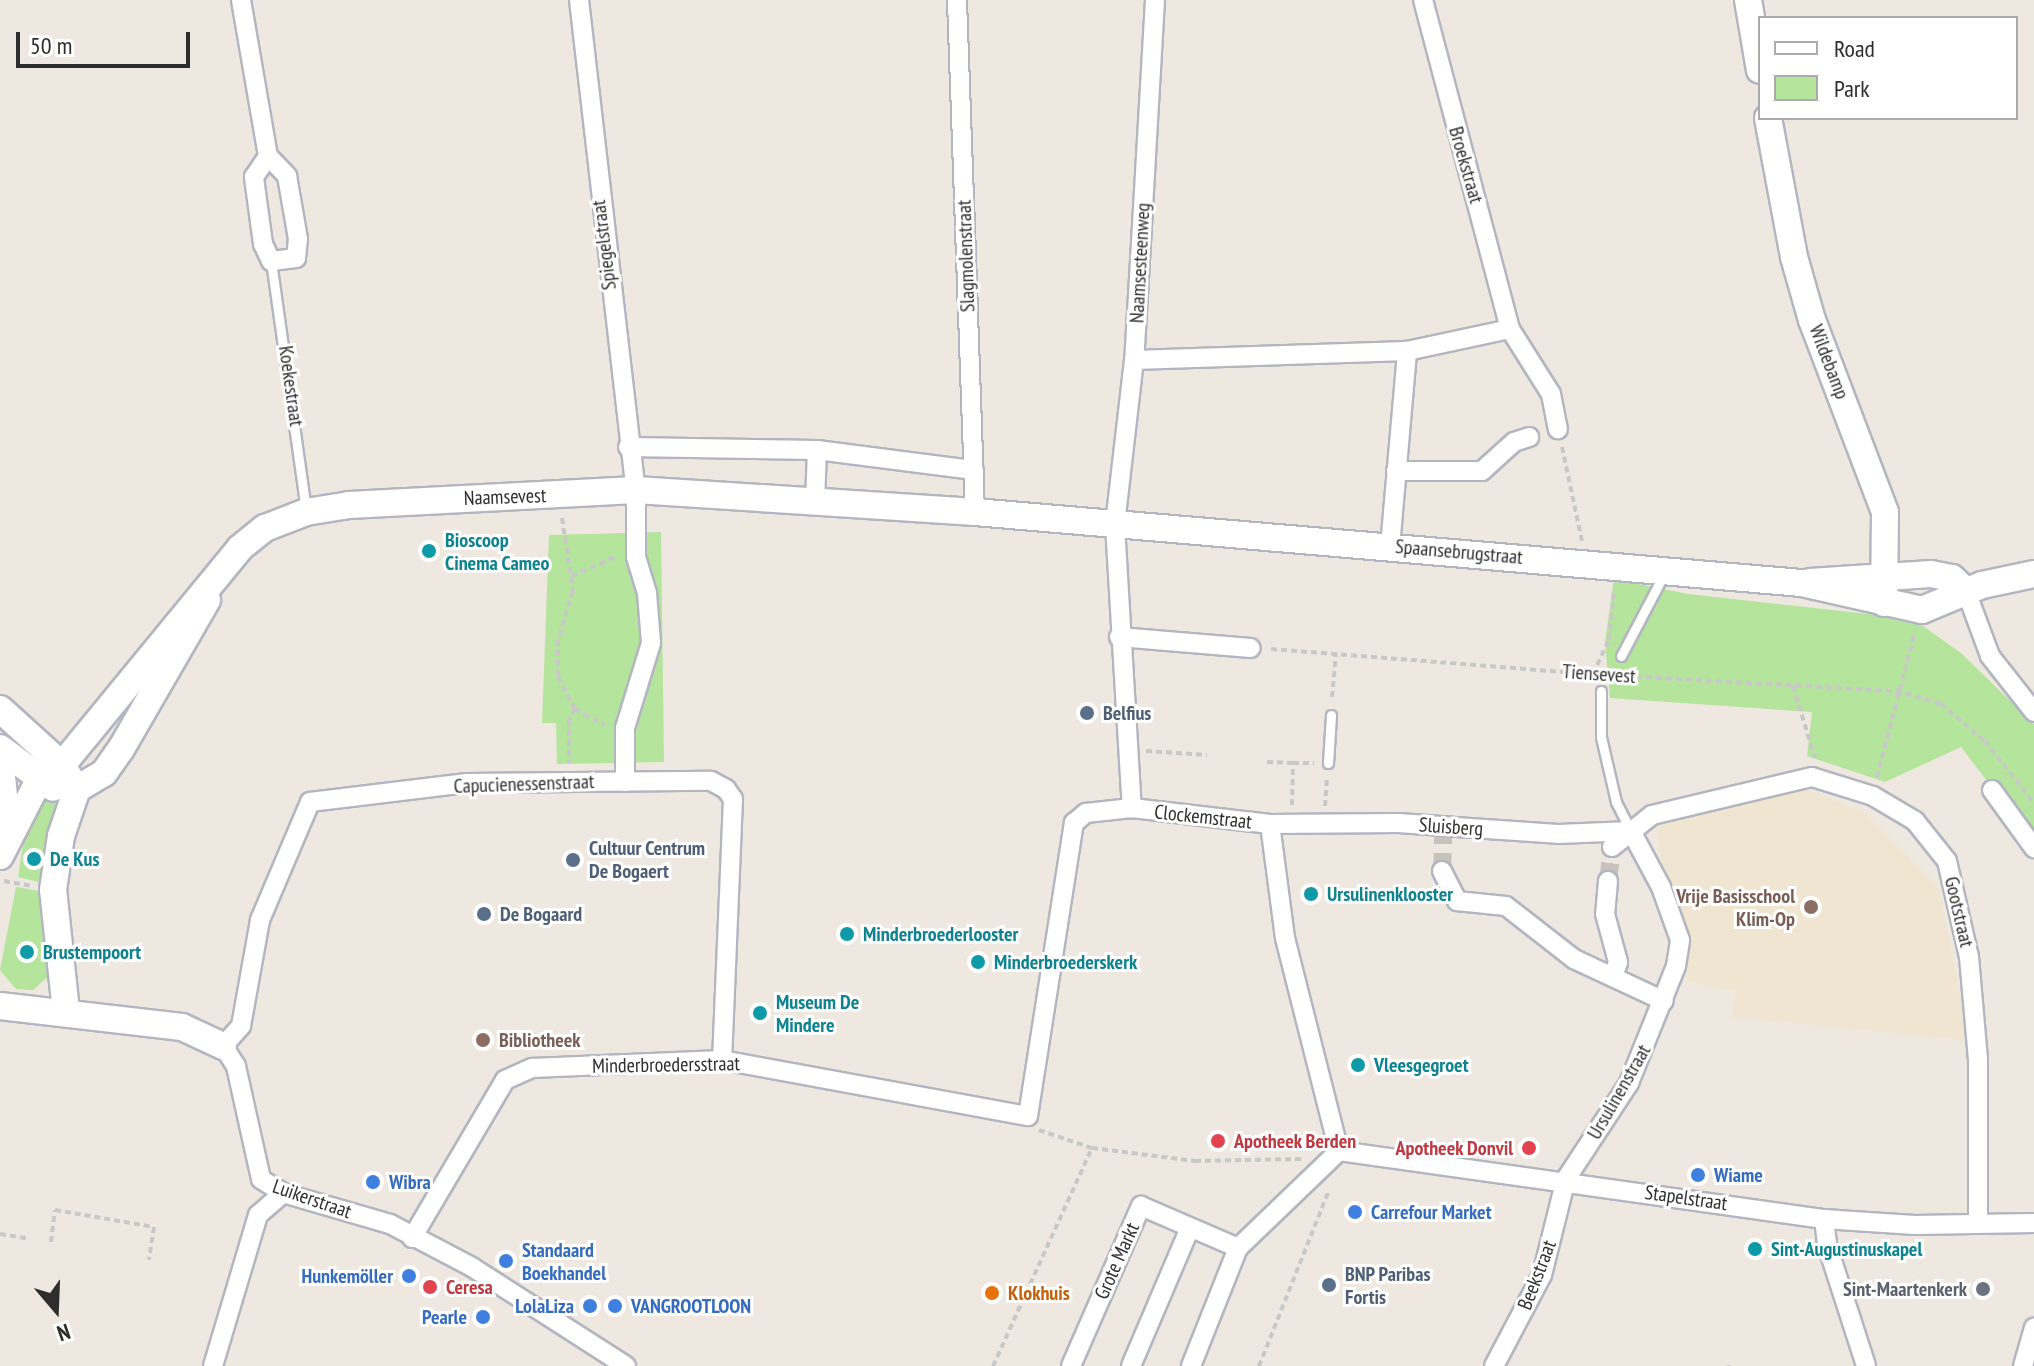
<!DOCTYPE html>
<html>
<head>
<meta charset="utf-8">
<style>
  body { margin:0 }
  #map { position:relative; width:2034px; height:1366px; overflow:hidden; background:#eee8e0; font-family:"PT Sans Narrow",sans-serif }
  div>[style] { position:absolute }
  .education>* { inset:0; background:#efe5d0 }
  .green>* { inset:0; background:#b5e49d }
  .street-tunnel>* { height:18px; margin-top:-9px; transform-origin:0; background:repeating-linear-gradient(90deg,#c7c3bc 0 18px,transparent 0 27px) }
  .path>* { height:4px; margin-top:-2px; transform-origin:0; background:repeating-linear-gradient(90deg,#c8c8c8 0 6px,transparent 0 10px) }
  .roads { filter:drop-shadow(2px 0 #b3b6c0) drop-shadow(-2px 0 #b3b6c0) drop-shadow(0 2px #b3b6c0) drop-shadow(0 -2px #b3b6c0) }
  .lane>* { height:9px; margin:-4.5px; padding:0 4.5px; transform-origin:4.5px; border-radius:4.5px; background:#fff }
  .street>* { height:18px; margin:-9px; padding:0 9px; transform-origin:9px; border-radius:9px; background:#fff }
  .secondary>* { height:26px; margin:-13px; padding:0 13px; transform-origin:13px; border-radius:13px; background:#fff }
  .dots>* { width:22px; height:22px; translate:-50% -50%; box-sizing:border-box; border:4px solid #fff; border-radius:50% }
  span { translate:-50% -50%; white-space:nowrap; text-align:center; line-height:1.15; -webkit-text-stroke:6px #fff; paint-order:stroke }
  .street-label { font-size:20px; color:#2d2d2d }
  .culture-label { font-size:20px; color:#0d838f; font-weight:700 }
  .left { translate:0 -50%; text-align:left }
  .service-label { font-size:20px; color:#4e5e75; font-weight:700 }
  .education-label { font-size:20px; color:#785e54; font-weight:700 }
  .right { translate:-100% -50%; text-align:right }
  .health-label { font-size:20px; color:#be3a42; font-weight:700 }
  .shop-label { font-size:20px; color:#366cbe; font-weight:700 }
  .worship-label { font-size:20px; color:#5b616d; font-weight:700 }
  .food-label { font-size:20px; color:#c56008; font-weight:700 }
  .legend { position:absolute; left:1758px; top:16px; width:260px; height:104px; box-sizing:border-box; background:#fff; border:2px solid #ababab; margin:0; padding:10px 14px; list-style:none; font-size:24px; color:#2d2d2d }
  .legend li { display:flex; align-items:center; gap:16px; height:40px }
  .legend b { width:40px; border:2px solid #ababab }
  .north { position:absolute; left:16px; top:1270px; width:80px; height:80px; -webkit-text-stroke:6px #fff; paint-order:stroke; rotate:161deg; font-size:22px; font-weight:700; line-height:32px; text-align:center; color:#2d2d2d }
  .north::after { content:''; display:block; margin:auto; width:28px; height:36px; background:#2d2d2d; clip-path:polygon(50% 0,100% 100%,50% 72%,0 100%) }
  .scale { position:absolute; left:16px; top:32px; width:174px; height:36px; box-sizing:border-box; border:4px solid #2d2d2d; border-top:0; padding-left:10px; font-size:24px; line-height:28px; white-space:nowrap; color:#2d2d2d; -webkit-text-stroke:6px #fff; paint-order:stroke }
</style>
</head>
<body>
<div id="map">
  <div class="education">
    <div style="clip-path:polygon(1804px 789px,1864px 812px,1939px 888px,1969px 1041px,1732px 1017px,1736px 991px,1688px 982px,1687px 926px,1661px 860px,1657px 826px)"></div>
  </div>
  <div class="green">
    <div style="clip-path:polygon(661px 532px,664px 762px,557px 764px,556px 723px,542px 723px,549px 535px)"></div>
    <div style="clip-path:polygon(1614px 579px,1688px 594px,1913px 619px,1961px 653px,2034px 724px,2034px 842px,1961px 747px,1885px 782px,1807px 756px,1812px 712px,1610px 698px,1605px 642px)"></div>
    <div style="clip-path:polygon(49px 796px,55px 797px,56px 809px,43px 883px,18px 877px,26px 826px)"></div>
    <div style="clip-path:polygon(16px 887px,45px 892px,52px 973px,33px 990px,16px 989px,0 970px)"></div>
  </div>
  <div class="street-tunnel">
    <div style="left:1442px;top:871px;width:34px;rotate:-88deg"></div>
    <div style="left:1608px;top:881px;width:34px;rotate:-83deg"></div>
  </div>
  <div class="path">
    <div style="left:1562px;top:447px;width:96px;rotate:78deg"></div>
    <div style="left:562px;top:518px;width:74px;rotate:81.4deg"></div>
    <div style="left:573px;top:591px;width:51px;rotate:107deg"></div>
    <div style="left:558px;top:640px;width:37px;rotate:90deg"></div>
    <div style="left:558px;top:677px;width:36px;rotate:62deg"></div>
    <div style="left:575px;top:709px;width:13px;rotate:119deg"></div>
    <div style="left:569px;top:720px;width:43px;rotate:90deg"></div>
    <div style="left:572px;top:576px;width:49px;rotate:-24deg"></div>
    <div style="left:1271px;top:649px;width:328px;rotate:4.5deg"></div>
    <div style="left:1593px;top:674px;width:38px;rotate:-65deg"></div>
    <div style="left:1609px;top:639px;width:49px;rotate:-84.2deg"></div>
    <div style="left:1606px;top:675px;width:290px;rotate:3.2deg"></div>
    <div style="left:1896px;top:691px;width:47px;rotate:16.1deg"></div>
    <div style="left:1941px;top:704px;width:57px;rotate:40.1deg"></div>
    <div style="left:1985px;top:741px;width:79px;rotate:51.7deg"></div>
    <div style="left:1793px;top:686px;width:75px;rotate:73deg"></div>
    <div style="left:1332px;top:697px;width:43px;rotate:-84.7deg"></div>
    <div style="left:575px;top:709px;width:34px;rotate:28deg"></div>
    <div style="left:1146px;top:751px;width:61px;rotate:3.8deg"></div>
    <div style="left:1267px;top:762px;width:26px;rotate:2deg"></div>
    <div style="left:1877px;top:777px;width:151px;rotate:-75.4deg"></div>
    <div style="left:1292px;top:805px;width:42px;rotate:-88.6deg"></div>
    <div style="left:1293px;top:763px;width:21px"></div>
    <div style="left:1325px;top:806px;width:27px;rotate:-86deg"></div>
    <div style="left:4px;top:881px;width:27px;rotate:10deg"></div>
    <div style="left:1039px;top:1130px;width:56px;rotate:18.8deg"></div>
    <div style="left:0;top:1234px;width:30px;rotate:9deg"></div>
    <div style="left:51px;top:1242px;width:32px;rotate:-83deg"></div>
    <div style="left:55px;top:1210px;width:100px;rotate:9.7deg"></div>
    <div style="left:154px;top:1227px;width:33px;rotate:99deg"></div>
    <div style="left:993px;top:1366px;width:239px;rotate:-65.6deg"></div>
    <div style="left:1092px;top:1148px;width:104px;rotate:7.2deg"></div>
    <div style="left:1195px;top:1161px;width:107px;rotate:-1.1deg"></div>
    <div style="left:1259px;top:1366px;width:189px;rotate:-68.3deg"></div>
    <div style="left:1729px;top:1366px;width:1px;rotate:-90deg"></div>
  </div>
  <div class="roads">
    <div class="lane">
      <div style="left:271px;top:261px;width:252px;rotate:82deg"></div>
      <div style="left:1621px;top:656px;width:93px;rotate:-62.3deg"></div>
      <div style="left:1601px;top:691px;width:46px;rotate:90deg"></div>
      <div style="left:1601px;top:737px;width:67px;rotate:77deg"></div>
      <div style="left:1616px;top:802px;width:33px;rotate:63deg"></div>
      <div style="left:1328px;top:763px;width:48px;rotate:-86.4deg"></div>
    </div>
    <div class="street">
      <div style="left:241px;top:0;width:158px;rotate:80.2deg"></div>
      <div style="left:268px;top:156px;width:28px;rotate:46deg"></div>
      <div style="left:287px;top:176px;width:64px;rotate:80.1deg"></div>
      <div style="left:298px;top:239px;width:19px;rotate:96deg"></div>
      <div style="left:296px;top:258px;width:25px;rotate:173deg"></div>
      <div style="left:271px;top:261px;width:19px;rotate:-115deg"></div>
      <div style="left:263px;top:244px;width:68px;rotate:-97.7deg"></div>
      <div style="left:254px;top:177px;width:25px;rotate:-56deg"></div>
      <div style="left:579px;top:0;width:493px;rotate:83.4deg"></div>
      <div style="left:636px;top:490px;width:67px;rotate:90deg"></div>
      <div style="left:636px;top:557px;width:38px;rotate:73deg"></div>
      <div style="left:647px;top:593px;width:50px;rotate:85.4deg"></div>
      <div style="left:651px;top:643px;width:89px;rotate:107deg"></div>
      <div style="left:625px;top:728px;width:54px;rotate:90deg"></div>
      <div style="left:957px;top:0;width:512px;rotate:87.99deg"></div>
      <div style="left:1155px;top:0;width:361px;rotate:93.3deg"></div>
      <div style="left:1134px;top:360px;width:166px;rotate:96.6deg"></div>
      <div style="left:1115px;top:525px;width:284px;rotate:86.6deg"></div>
      <div style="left:1132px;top:808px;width:139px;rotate:6.6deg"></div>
      <div style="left:1270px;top:824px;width:128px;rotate:-0.4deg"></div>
      <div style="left:1398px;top:823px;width:160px;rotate:3.9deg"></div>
      <div style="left:1558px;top:834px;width:73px;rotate:-2.4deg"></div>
      <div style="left:1510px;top:329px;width:77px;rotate:57.8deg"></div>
      <div style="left:1551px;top:394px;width:36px;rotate:79deg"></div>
      <div style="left:1134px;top:360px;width:273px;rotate:-1.9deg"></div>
      <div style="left:1407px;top:351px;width:105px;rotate:-12.1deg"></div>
      <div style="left:1510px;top:329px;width:340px;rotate:-104.8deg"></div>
      <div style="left:628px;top:447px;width:189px;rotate:0.9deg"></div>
      <div style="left:817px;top:450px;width:158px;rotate:7.3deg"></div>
      <div style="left:1396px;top:471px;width:86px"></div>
      <div style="left:1482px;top:471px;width:43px;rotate:-42.2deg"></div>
      <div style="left:1514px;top:442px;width:16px;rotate:-18deg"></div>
      <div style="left:815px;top:502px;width:52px;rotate:-87.8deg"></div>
      <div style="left:1390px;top:547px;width:197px;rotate:-85deg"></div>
      <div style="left:1966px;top:591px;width:69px;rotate:69.7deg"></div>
      <div style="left:1990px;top:656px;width:71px;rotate:51.8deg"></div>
      <div style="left:1119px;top:637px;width:132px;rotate:4.8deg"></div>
      <div style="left:1992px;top:790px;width:72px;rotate:54.1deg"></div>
      <div style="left:1270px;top:824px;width:115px;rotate:82.5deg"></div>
      <div style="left:1285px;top:938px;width:220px;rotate:75.8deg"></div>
      <div style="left:1612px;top:847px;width:51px;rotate:-38.7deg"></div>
      <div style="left:1652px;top:815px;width:164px;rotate:-13.4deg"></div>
      <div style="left:1812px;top:777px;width:64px;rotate:17.3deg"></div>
      <div style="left:1873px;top:796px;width:49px;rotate:30.8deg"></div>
      <div style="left:1915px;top:821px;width:51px;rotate:51.3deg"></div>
      <div style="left:1947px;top:861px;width:98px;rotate:77.1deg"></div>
      <div style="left:1969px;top:957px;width:102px;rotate:85deg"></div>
      <div style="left:1978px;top:1059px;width:163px;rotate:90deg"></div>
      <div style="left:1442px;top:871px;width:34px;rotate:63deg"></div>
      <div style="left:1457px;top:901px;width:49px;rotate:5.8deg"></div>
      <div style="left:1506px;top:906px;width:86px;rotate:37.9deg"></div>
      <div style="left:1574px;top:959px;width:99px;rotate:25deg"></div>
      <div style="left:1608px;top:881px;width:33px;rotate:95deg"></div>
      <div style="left:1605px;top:914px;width:50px;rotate:74.8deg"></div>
      <div style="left:1618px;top:962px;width:16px;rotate:108deg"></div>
      <div style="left:1339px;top:1151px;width:490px;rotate:8deg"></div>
      <div style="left:1824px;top:1219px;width:91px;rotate:3.8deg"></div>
      <div style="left:1915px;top:1225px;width:119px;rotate:-1deg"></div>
      <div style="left:1824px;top:1219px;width:26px;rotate:83deg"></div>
      <div style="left:1827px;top:1245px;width:127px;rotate:72.1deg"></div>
      <div style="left:412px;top:1238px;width:183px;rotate:-59.5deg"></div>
      <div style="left:505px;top:1080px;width:30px;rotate:-24deg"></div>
      <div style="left:532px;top:1068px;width:190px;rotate:-2.4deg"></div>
      <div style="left:722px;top:1060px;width:311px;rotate:10.4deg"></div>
      <div style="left:1028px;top:1116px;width:297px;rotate:-81.1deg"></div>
      <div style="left:1074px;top:823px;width:16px;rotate:-40deg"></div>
      <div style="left:1086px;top:813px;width:46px;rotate:-6.2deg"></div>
      <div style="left:213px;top:1366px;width:158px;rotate:-73.4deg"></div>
      <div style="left:258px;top:1215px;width:33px;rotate:-41deg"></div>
      <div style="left:626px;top:1366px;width:183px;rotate:-147.3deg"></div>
      <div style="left:472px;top:1267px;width:93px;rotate:-152.3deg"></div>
      <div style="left:390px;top:1224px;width:111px;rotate:-163.8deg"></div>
      <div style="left:283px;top:1193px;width:26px;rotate:-148deg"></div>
      <div style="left:261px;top:1179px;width:116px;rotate:-102.5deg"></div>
      <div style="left:236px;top:1066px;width:24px;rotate:-123deg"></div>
      <div style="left:223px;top:1046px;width:27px;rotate:-48deg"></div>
      <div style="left:241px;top:1026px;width:108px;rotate:-79.8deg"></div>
      <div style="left:260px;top:920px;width:128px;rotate:-67deg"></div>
      <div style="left:310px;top:802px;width:158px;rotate:-6.9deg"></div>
      <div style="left:467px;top:783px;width:244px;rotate:-0.5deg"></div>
      <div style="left:711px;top:781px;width:17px;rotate:28deg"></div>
      <div style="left:726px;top:789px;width:12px;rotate:55deg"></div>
      <div style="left:733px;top:799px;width:261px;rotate:92.4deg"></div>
      <div style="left:1071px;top:1366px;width:175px;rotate:-66.4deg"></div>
      <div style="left:1141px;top:1206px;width:106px;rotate:23.4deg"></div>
      <div style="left:1238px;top:1248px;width:140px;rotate:-43.8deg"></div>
      <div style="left:1131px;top:1366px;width:150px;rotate:-66.9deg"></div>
      <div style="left:1191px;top:1366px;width:127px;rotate:-68.3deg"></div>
      <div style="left:1494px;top:1366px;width:103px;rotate:-62.2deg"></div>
      <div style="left:1542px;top:1275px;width:99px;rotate:-76deg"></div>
      <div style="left:1566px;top:1179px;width:115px;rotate:-56.7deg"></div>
      <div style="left:1629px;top:1083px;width:126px;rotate:-68.1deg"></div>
      <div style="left:1676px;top:966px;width:26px;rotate:-81deg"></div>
      <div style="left:1680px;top:940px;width:56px;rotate:-109.7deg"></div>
      <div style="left:1661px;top:887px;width:64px;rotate:-118.2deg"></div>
      <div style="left:2023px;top:1366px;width:40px;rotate:-74deg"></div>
    </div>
    <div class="secondary">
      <div style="left:1748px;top:0;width:71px;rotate:80.3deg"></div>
      <div style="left:1768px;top:118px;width:141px;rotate:79.4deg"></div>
      <div style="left:1794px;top:257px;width:66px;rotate:74.1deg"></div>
      <div style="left:1812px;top:320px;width:205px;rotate:69.2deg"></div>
      <div style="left:1885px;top:512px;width:91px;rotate:90.6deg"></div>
      <div style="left:1810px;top:582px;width:121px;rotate:-3.8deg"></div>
      <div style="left:1931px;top:574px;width:21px;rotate:11deg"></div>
      <div style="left:1952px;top:578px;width:19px;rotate:43deg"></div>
      <div style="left:0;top:709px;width:84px;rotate:42.1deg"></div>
      <div style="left:62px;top:765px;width:17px;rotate:59deg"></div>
      <div style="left:0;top:748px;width:66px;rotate:37deg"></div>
      <div style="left:0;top:758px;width:76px;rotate:84deg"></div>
      <div style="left:0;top:856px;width:83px;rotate:-62.8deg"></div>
      <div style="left:38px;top:782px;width:29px;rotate:-35deg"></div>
      <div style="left:62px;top:765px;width:281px;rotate:-50.6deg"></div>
      <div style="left:240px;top:548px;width:32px;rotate:-39deg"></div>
      <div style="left:265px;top:528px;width:44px;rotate:-21.3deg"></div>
      <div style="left:306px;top:512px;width:44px;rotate:-9.2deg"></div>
      <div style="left:349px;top:505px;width:287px;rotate:-3deg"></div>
      <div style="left:636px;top:490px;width:340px;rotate:3.7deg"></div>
      <div style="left:975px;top:512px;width:830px;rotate:4.91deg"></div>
      <div style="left:1802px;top:583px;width:123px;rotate:12.7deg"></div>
      <div style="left:1922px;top:610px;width:65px;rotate:-22.6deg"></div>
      <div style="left:1982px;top:585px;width:53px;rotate:-11.9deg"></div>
      <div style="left:0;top:1006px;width:183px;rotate:6.6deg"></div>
      <div style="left:182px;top:1027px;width:45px;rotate:24.9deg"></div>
      <div style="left:66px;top:1011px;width:122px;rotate:-96.1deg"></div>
      <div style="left:53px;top:890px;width:55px;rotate:-81.6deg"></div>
      <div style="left:61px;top:836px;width:50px;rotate:-71.2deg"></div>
      <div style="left:77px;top:789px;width:31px;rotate:-31deg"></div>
      <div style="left:104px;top:773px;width:29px;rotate:-55deg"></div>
      <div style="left:121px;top:749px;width:172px;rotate:-60deg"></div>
    </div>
  </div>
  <div class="dots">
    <div style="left:429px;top:551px;background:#0f9aa8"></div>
    <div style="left:1087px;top:713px;background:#5c6f8a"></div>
    <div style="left:34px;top:859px;background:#0f9aa8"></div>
    <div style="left:573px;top:860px;background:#5c6f8a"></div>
    <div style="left:1311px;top:894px;background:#0f9aa8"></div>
    <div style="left:1811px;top:907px;background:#8d6e63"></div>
    <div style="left:484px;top:914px;background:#5c6f8a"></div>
    <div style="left:847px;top:934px;background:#0f9aa8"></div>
    <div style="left:27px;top:952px;background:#0f9aa8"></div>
    <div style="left:978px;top:962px;background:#0f9aa8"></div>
    <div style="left:760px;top:1013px;background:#0f9aa8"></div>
    <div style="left:483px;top:1040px;background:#8d6e63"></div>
    <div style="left:1358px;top:1065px;background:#0f9aa8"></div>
    <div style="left:1218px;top:1141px;background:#e0444e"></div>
    <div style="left:1529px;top:1148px;background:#e0444e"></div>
    <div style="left:1698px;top:1175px;background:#3f7fe0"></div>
    <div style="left:373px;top:1182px;background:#3f7fe0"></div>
    <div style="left:1355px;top:1212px;background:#3f7fe0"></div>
    <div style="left:1755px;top:1249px;background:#0f9aa8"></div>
    <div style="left:506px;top:1261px;background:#3f7fe0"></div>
    <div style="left:409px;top:1276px;background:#3f7fe0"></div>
    <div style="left:1329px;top:1285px;background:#5c6f8a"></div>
    <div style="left:430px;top:1287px;background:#e0444e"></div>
    <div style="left:1983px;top:1289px;background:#6b7280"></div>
    <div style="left:992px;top:1293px;background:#e8710a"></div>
    <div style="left:590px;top:1306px;background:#3f7fe0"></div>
    <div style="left:615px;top:1306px;background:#3f7fe0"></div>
    <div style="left:483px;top:1317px;background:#3f7fe0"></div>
  </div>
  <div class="street-label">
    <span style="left:1466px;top:165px;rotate:74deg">Broekstraat</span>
    <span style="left:604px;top:245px;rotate:-97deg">Spiegelstraat</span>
    <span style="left:966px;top:256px;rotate:-92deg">Slagmolenstraat</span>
    <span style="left:1140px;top:263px;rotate:-87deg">Naamsesteenweg</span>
    <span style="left:1829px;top:362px;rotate:69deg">Wildebamp</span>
    <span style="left:291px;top:386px;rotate:82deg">Koekestraat</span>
    <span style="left:505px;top:497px;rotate:-2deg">Naamsevest</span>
    <span style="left:1459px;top:552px;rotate:5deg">Spaansebrugstraat</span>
    <span style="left:1599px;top:674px;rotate:4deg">Tiensevest</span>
    <span style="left:524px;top:784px;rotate:-2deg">Capucienessenstraat</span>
    <span style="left:1203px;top:817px;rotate:6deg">Clockemstraat</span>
    <span style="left:1451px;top:827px;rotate:4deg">Sluisberg</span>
    <span style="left:1959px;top:912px;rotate:77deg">Gootstraat</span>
    <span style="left:666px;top:1065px;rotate:-1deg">Minderbroedersstraat</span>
    <span style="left:1619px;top:1092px;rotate:-60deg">Ursulinenstraat</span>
    <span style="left:1686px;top:1198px;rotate:8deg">Stapelstraat</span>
    <span style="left:312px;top:1199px;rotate:19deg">Luikerstraat</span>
    <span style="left:1117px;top:1261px;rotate:-66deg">Grote Markt</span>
    <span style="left:1537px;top:1275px;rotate:-69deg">Beekstraat</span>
  </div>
  <div class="culture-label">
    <span class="left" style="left:445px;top:552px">Bioscoop<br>Cinema Cameo</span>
    <span class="left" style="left:50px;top:859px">De Kus</span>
    <span class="left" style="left:1327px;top:894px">Ursulinenklooster</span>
    <span class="left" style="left:863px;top:934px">Minderbroederlooster</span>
    <span class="left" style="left:43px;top:952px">Brustempoort</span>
    <span class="left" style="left:994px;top:962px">Minderbroederskerk</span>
    <span class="left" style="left:776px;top:1014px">Museum De<br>Mindere</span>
    <span class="left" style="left:1374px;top:1065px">Vleesgegroet</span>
    <span class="left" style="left:1771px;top:1249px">Sint-Augustinuskapel</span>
  </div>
  <div class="service-label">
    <span class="left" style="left:1103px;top:713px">Belfius</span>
    <span class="left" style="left:589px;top:860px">Cultuur Centrum<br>De Bogaert</span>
    <span class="left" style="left:500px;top:914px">De Bogaard</span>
    <span class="left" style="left:1345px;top:1286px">BNP Paribas<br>Fortis</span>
  </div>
  <div class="education-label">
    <span class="right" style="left:1795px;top:908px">Vrije Basisschool<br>Klim-Op</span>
    <span class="left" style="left:499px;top:1040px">Bibliotheek</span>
  </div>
  <div class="health-label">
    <span class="left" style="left:1234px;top:1141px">Apotheek Berden</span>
    <span class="right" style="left:1513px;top:1148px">Apotheek Donvil</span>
    <span class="left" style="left:446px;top:1287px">Ceresa</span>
  </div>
  <div class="shop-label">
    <span class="left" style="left:1714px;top:1175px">Wiame</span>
    <span class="left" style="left:389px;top:1182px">Wibra</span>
    <span class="left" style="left:1371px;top:1212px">Carrefour Market</span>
    <span class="left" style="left:522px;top:1262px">Standaard<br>Boekhandel</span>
    <span class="right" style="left:393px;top:1276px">Hunkemöller</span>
    <span class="right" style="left:574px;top:1306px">LolaLiza</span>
    <span class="left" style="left:631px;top:1306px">VANGROOTLOON</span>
    <span class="right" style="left:467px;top:1317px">Pearle</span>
  </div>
  <div class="worship-label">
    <span class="right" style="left:1967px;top:1289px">Sint-Maartenkerk</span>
  </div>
  <div class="food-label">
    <span class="left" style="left:1008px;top:1293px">Klokhuis</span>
  </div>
  <ul class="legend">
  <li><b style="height:10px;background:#fff"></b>Road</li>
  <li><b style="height:22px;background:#b5e49d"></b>Park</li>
  </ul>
  <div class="north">N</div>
  <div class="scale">50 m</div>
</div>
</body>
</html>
